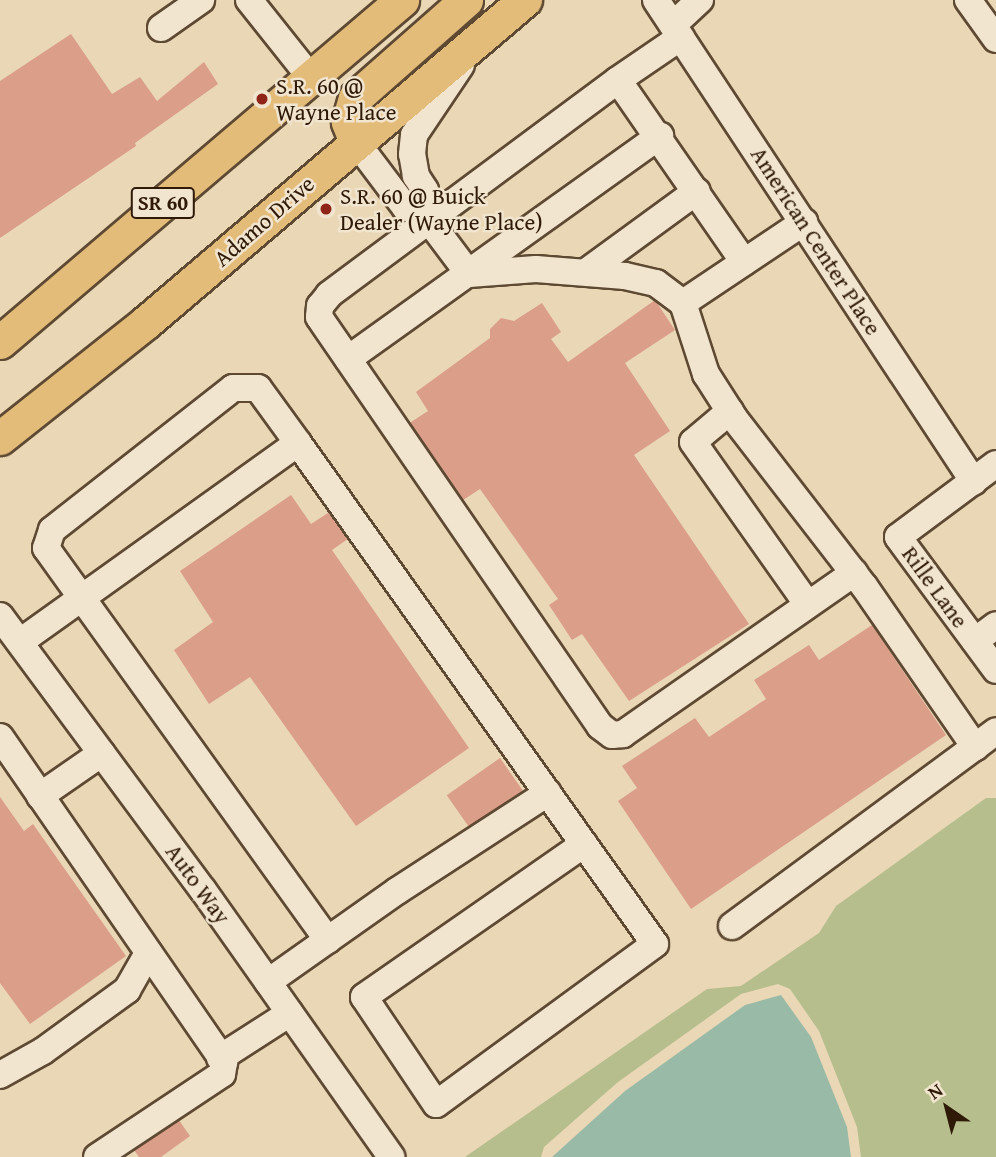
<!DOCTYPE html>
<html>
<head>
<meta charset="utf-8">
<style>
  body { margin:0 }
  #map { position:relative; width:996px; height:1157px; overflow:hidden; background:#e9d7b5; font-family:"Gentium Book Plus",serif }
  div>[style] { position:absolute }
  .green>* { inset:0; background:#b6be8d }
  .water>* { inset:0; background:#99baa7 }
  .building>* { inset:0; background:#db9e89; transform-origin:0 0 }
  .roads { filter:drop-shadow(2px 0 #5e4933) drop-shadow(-2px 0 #5e4933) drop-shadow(0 2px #5e4933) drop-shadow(0 -2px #5e4933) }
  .minor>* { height:26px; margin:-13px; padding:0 13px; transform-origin:13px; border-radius:13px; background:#f1e5cf }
  .major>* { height:33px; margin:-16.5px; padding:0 16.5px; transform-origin:16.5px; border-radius:16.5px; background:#e4bc7a }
  .dots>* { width:19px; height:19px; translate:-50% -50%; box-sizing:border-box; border:4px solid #f1e5cf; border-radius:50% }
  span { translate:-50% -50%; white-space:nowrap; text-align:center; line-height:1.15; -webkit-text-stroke:5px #f1e5cf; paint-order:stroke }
  .shield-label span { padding:2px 5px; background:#f1e5cf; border:2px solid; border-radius:5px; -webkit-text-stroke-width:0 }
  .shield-label { font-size:21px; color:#2f1a08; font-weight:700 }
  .poi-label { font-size:23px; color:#2f1a08 }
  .left { translate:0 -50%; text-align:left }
  .street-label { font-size:23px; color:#2f1a08 }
  .north { position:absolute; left:912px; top:1073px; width:70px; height:70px; -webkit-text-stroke:5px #f1e5cf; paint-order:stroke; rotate:325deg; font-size:19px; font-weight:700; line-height:28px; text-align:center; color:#2f1a08 }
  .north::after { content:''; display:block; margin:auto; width:24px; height:32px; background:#2f1a08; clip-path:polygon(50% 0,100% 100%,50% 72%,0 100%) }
</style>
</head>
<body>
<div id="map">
  <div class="green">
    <div style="clip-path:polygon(986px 798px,996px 798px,996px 1157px,861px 1157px,857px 1127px,819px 1031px,790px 989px,778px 984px,741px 994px,618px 1082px,544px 1147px,541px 1157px,465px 1157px,707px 989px,741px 986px,819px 933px,836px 906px)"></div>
  </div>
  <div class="water">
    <div style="clip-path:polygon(781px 995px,811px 1037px,847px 1127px,851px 1157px,552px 1157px,625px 1091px,745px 1005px)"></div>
  </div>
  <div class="building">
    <div style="clip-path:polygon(71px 34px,112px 94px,140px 77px,157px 101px,204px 62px,218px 84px,135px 143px,136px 146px,0 238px,0 81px)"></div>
    <div style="clip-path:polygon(655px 300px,675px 330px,625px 363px,670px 431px,634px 455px,749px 624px,629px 701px,582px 634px,572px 640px,549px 605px,558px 599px,480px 489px,460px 502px,408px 424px,428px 411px,416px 392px,490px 338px,490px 329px,501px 318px,514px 321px,542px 303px,561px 332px,551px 339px,568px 362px)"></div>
    <div style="clip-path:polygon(291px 495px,311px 524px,334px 509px,352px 536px,332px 550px,469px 748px,356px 826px,250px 677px,209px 704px,174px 650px,213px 622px,180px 571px)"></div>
    <div style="clip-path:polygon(872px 625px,946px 735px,691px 909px,618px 801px,637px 788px,622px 766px,695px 718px,709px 737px,766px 699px,754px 680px,809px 645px,819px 660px)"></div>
    <div style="left:500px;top:758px;width:44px;height:65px;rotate:55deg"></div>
    <div style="clip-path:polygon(0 797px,24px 831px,33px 824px,126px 956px,30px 1024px,0 983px)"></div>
    <div style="clip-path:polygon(176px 1116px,190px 1136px,161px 1157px,139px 1157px,132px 1147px)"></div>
  </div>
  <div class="roads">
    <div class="minor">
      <div style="left:249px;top:0;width:100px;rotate:51.5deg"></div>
      <div style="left:656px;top:0;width:577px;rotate:56.59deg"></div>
      <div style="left:968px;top:0;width:48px;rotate:54.3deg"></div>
      <div style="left:673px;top:25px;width:37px;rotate:-43deg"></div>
      <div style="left:161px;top:28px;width:49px;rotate:-35deg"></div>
      <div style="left:618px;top:80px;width:76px;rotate:-34.3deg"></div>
      <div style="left:356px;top:142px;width:81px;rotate:53deg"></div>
      <div style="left:405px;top:207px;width:20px;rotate:20deg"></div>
      <div style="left:424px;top:214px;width:75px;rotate:53.1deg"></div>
      <div style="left:469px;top:274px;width:67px;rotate:-4.3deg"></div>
      <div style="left:536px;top:269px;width:89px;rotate:4.5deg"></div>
      <div style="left:625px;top:276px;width:32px;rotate:13deg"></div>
      <div style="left:656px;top:283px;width:34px;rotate:37deg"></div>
      <div style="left:683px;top:303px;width:75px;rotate:72.1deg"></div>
      <div style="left:706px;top:374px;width:52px;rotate:57.5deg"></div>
      <div style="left:734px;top:418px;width:212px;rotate:52.3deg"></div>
      <div style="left:864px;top:586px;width:196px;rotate:55.4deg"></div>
      <div style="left:975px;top:747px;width:26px;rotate:-37deg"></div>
      <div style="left:424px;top:214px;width:24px;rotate:-88deg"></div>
      <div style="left:425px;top:190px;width:17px;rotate:-123deg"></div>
      <div style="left:416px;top:176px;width:22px;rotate:-100deg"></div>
      <div style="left:412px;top:154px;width:19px;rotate:-84deg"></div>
      <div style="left:414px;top:135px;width:84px;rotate:-56.1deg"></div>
      <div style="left:744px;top:262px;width:221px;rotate:-124.7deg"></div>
      <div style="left:618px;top:80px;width:360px;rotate:143.4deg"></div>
      <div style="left:329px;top:295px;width:14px;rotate:129deg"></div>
      <div style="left:320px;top:306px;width:11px;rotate:95deg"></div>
      <div style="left:319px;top:317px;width:496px;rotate:55.5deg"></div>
      <div style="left:600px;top:726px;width:15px;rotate:37deg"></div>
      <div style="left:612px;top:735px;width:11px;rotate:-5deg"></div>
      <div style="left:623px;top:734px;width:282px;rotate:-34.9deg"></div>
      <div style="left:586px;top:272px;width:137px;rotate:-36.1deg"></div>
      <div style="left:683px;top:303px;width:146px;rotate:-33.8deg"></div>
      <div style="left:348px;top:359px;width:384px;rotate:-35.6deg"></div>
      <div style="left:730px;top:411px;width:48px;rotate:140deg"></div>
      <div style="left:693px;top:442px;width:199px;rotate:54.8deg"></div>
      <div style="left:298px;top:443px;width:68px;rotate:-126deg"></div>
      <div style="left:258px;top:388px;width:25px;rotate:180deg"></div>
      <div style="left:233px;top:388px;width:230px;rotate:141.9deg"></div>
      <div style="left:52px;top:530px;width:19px;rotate:108deg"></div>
      <div style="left:46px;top:548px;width:483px;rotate:54.3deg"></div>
      <div style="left:996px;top:464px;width:122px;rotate:143.3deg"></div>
      <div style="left:898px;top:537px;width:165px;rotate:53.6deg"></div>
      <div style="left:0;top:616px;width:341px;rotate:53.5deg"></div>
      <div style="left:203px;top:890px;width:327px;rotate:54.8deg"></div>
      <div style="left:975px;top:641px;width:26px;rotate:-37deg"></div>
      <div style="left:20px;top:642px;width:342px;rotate:-35.6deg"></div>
      <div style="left:298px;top:443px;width:615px;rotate:54.53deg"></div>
      <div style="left:655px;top:944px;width:271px;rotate:143.8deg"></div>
      <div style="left:436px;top:1104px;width:129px;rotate:-123.9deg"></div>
      <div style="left:364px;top:997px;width:268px;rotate:-34.8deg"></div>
      <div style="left:0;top:737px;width:395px;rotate:55.4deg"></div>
      <div style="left:224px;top:1062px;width:12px;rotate:99deg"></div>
      <div style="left:222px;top:1074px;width:150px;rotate:146.4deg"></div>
      <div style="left:40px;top:796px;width:75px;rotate:-34.7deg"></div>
      <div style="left:732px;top:926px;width:302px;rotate:-36.4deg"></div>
      <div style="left:268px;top:982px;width:158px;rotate:-35.2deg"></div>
      <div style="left:397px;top:891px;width:180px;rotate:-33deg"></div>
      <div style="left:220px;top:1058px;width:83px;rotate:-32.7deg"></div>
      <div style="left:0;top:1075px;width:49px;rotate:-29.2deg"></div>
      <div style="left:43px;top:1051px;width:104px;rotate:-36deg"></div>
      <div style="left:127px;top:990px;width:43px;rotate:-60.4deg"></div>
    </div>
    <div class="major">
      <div style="left:356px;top:142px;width:22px;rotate:-112deg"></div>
      <div style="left:348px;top:122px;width:25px;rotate:-74deg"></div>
      <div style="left:355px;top:98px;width:148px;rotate:-41.4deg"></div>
      <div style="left:0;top:342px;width:528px;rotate:-40.39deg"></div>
      <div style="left:0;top:438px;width:185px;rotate:-38.4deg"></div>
      <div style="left:145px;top:323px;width:499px;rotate:-40.4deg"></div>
    </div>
  </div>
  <div class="dots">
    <div style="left:262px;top:99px;background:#8f2418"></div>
    <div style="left:326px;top:209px;background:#8f2418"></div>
  </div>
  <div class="shield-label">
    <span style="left:163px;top:203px">SR 60</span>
  </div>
  <div class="poi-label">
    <span class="left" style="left:276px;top:99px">S.R. 60 @<br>Wayne Place</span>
    <span class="left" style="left:340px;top:209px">S.R. 60 @ Buick<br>Dealer (Wayne Place)</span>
  </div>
  <div class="street-label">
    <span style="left:264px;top:221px;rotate:-41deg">Adamo Drive</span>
    <span style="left:816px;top:241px;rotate:57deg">American Center Place</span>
    <span style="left:935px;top:587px;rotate:54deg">Rille Lane</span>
    <span style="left:198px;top:884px;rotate:54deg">Auto Way</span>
  </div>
  <div class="north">N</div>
</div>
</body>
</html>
